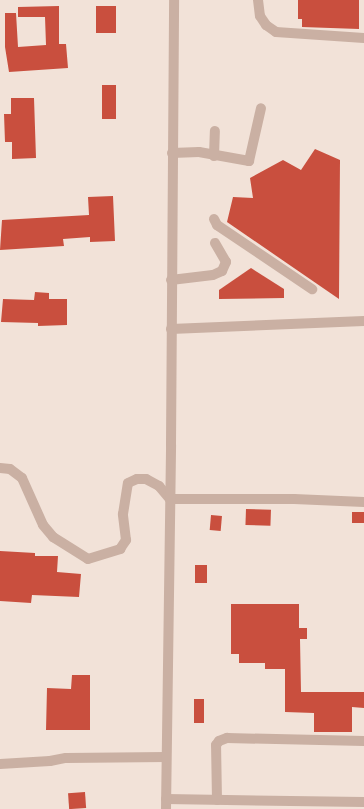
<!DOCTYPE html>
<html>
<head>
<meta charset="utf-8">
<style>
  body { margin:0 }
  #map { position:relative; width:364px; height:809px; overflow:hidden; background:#f2e2d8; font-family:"Noto Sans",sans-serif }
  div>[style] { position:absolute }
  .building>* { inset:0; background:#c94f3e; transform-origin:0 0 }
  .minor>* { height:10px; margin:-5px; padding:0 5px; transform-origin:5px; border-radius:5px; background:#cab0a3 }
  span { translate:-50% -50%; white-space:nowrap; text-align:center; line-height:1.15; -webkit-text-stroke:3px #f9ede4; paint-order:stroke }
</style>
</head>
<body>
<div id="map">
  <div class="building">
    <div style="clip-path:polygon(298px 0,359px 0,359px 29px,302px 27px,302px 19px,298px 19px)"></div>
    <div style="clip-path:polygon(59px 6px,59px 44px,66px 44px,68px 68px,9px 72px,5px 47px,5px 13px,16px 13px,18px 47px,46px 45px,45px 17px,18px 17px,18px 7px)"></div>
    <div style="left:96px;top:6px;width:20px;height:27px"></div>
    <div style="left:102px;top:85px;width:14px;height:34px"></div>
    <div style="clip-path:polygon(11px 98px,34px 98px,36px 158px,12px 159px,12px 142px,5px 142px,4px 114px,11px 114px)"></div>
    <div style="clip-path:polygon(315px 149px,340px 160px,339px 299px,227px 222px,233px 197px,253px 198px,250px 178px,283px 160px,301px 170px)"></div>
    <div style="clip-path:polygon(113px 196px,115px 241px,90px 242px,90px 237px,63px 239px,64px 246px,0 250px,2px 220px,89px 215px,88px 197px)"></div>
    <div style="clip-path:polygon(251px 268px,284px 289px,284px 298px,219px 299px,219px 290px)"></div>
    <div style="clip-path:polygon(35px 292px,49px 293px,49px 299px,67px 299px,67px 325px,38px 326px,38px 323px,1px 322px,3px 299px,34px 300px)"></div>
    <div style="left:246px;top:509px;width:25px;height:16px;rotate:2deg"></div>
    <div style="left:352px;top:512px;width:12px;height:11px"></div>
    <div style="left:211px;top:515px;width:11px;height:15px;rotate:5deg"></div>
    <div style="clip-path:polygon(0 551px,35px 553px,35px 556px,58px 556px,57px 572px,81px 574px,79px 597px,32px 595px,31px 603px,0 601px)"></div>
    <div style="left:195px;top:565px;width:12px;height:18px"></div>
    <div style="clip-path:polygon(231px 604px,299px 604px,299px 628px,307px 628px,307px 639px,300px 639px,301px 692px,364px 692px,364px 708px,352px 707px,352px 732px,314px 732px,314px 713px,285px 712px,285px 669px,265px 669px,265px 663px,239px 663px,239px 654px,231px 654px)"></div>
    <div style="clip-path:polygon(72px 675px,90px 675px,90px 730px,46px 730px,47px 688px,71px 689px)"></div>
    <div style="left:194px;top:699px;width:10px;height:24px"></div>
    <div style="left:85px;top:792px;width:16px;height:17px;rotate:86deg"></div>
  </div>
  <div class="minor">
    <div style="left:258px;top:0;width:16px;rotate:83deg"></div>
    <div style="left:260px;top:16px;width:11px;rotate:56deg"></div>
    <div style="left:266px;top:25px;width:12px;rotate:35deg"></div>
    <div style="left:276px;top:32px;width:88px;rotate:3.9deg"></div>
    <div style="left:172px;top:153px;width:27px;rotate:-2deg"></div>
    <div style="left:199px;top:152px;width:51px;rotate:10.2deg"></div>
    <div style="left:249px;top:161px;width:54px;rotate:-77.2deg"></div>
    <div style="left:214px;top:156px;width:25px;rotate:-88deg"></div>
    <div style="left:214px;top:219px;width:7px;rotate:63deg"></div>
    <div style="left:217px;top:225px;width:115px;rotate:34deg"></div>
    <div style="left:171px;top:280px;width:42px;rotate:-6.8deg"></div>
    <div style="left:213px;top:275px;width:10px;rotate:-24deg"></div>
    <div style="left:222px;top:271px;width:10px;rotate:-66deg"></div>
    <div style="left:226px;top:262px;width:22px;rotate:-120deg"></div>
    <div style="left:171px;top:329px;width:193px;rotate:-2.4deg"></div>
    <div style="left:0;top:468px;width:10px;rotate:6deg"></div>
    <div style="left:10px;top:469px;width:15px;rotate:37deg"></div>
    <div style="left:22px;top:478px;width:51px;rotate:65.9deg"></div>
    <div style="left:43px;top:525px;width:16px;rotate:50deg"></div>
    <div style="left:53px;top:537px;width:41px;rotate:32.2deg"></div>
    <div style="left:88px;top:559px;width:34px;rotate:-17deg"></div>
    <div style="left:120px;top:549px;width:11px;rotate:-56deg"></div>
    <div style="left:126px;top:540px;width:26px;rotate:-97deg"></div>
    <div style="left:123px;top:514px;width:31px;rotate:-81deg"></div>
    <div style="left:128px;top:483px;width:10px;rotate:-24deg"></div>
    <div style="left:137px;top:479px;width:9px"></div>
    <div style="left:146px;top:479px;width:15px;rotate:28deg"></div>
    <div style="left:159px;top:486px;width:17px;rotate:50deg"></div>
    <div style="left:170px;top:499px;width:124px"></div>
    <div style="left:294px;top:499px;width:70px;rotate:2.5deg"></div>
    <div style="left:0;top:764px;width:50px;rotate:-3.4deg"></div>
    <div style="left:50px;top:761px;width:16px;rotate:-11deg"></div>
    <div style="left:66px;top:758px;width:100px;rotate:-0.6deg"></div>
    <div style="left:166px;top:799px;width:198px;rotate:0.9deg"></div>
    <div style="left:217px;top:800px;width:55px;rotate:-91deg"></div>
    <div style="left:216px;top:745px;width:5px;rotate:-53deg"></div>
    <div style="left:219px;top:741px;width:9px;rotate:-21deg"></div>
    <div style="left:227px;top:738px;width:137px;rotate:1.3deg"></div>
    <div style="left:166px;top:809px;width:364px;rotate:-89.2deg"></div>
    <div style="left:171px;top:445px;width:445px;rotate:-89.6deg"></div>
  </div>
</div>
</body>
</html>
